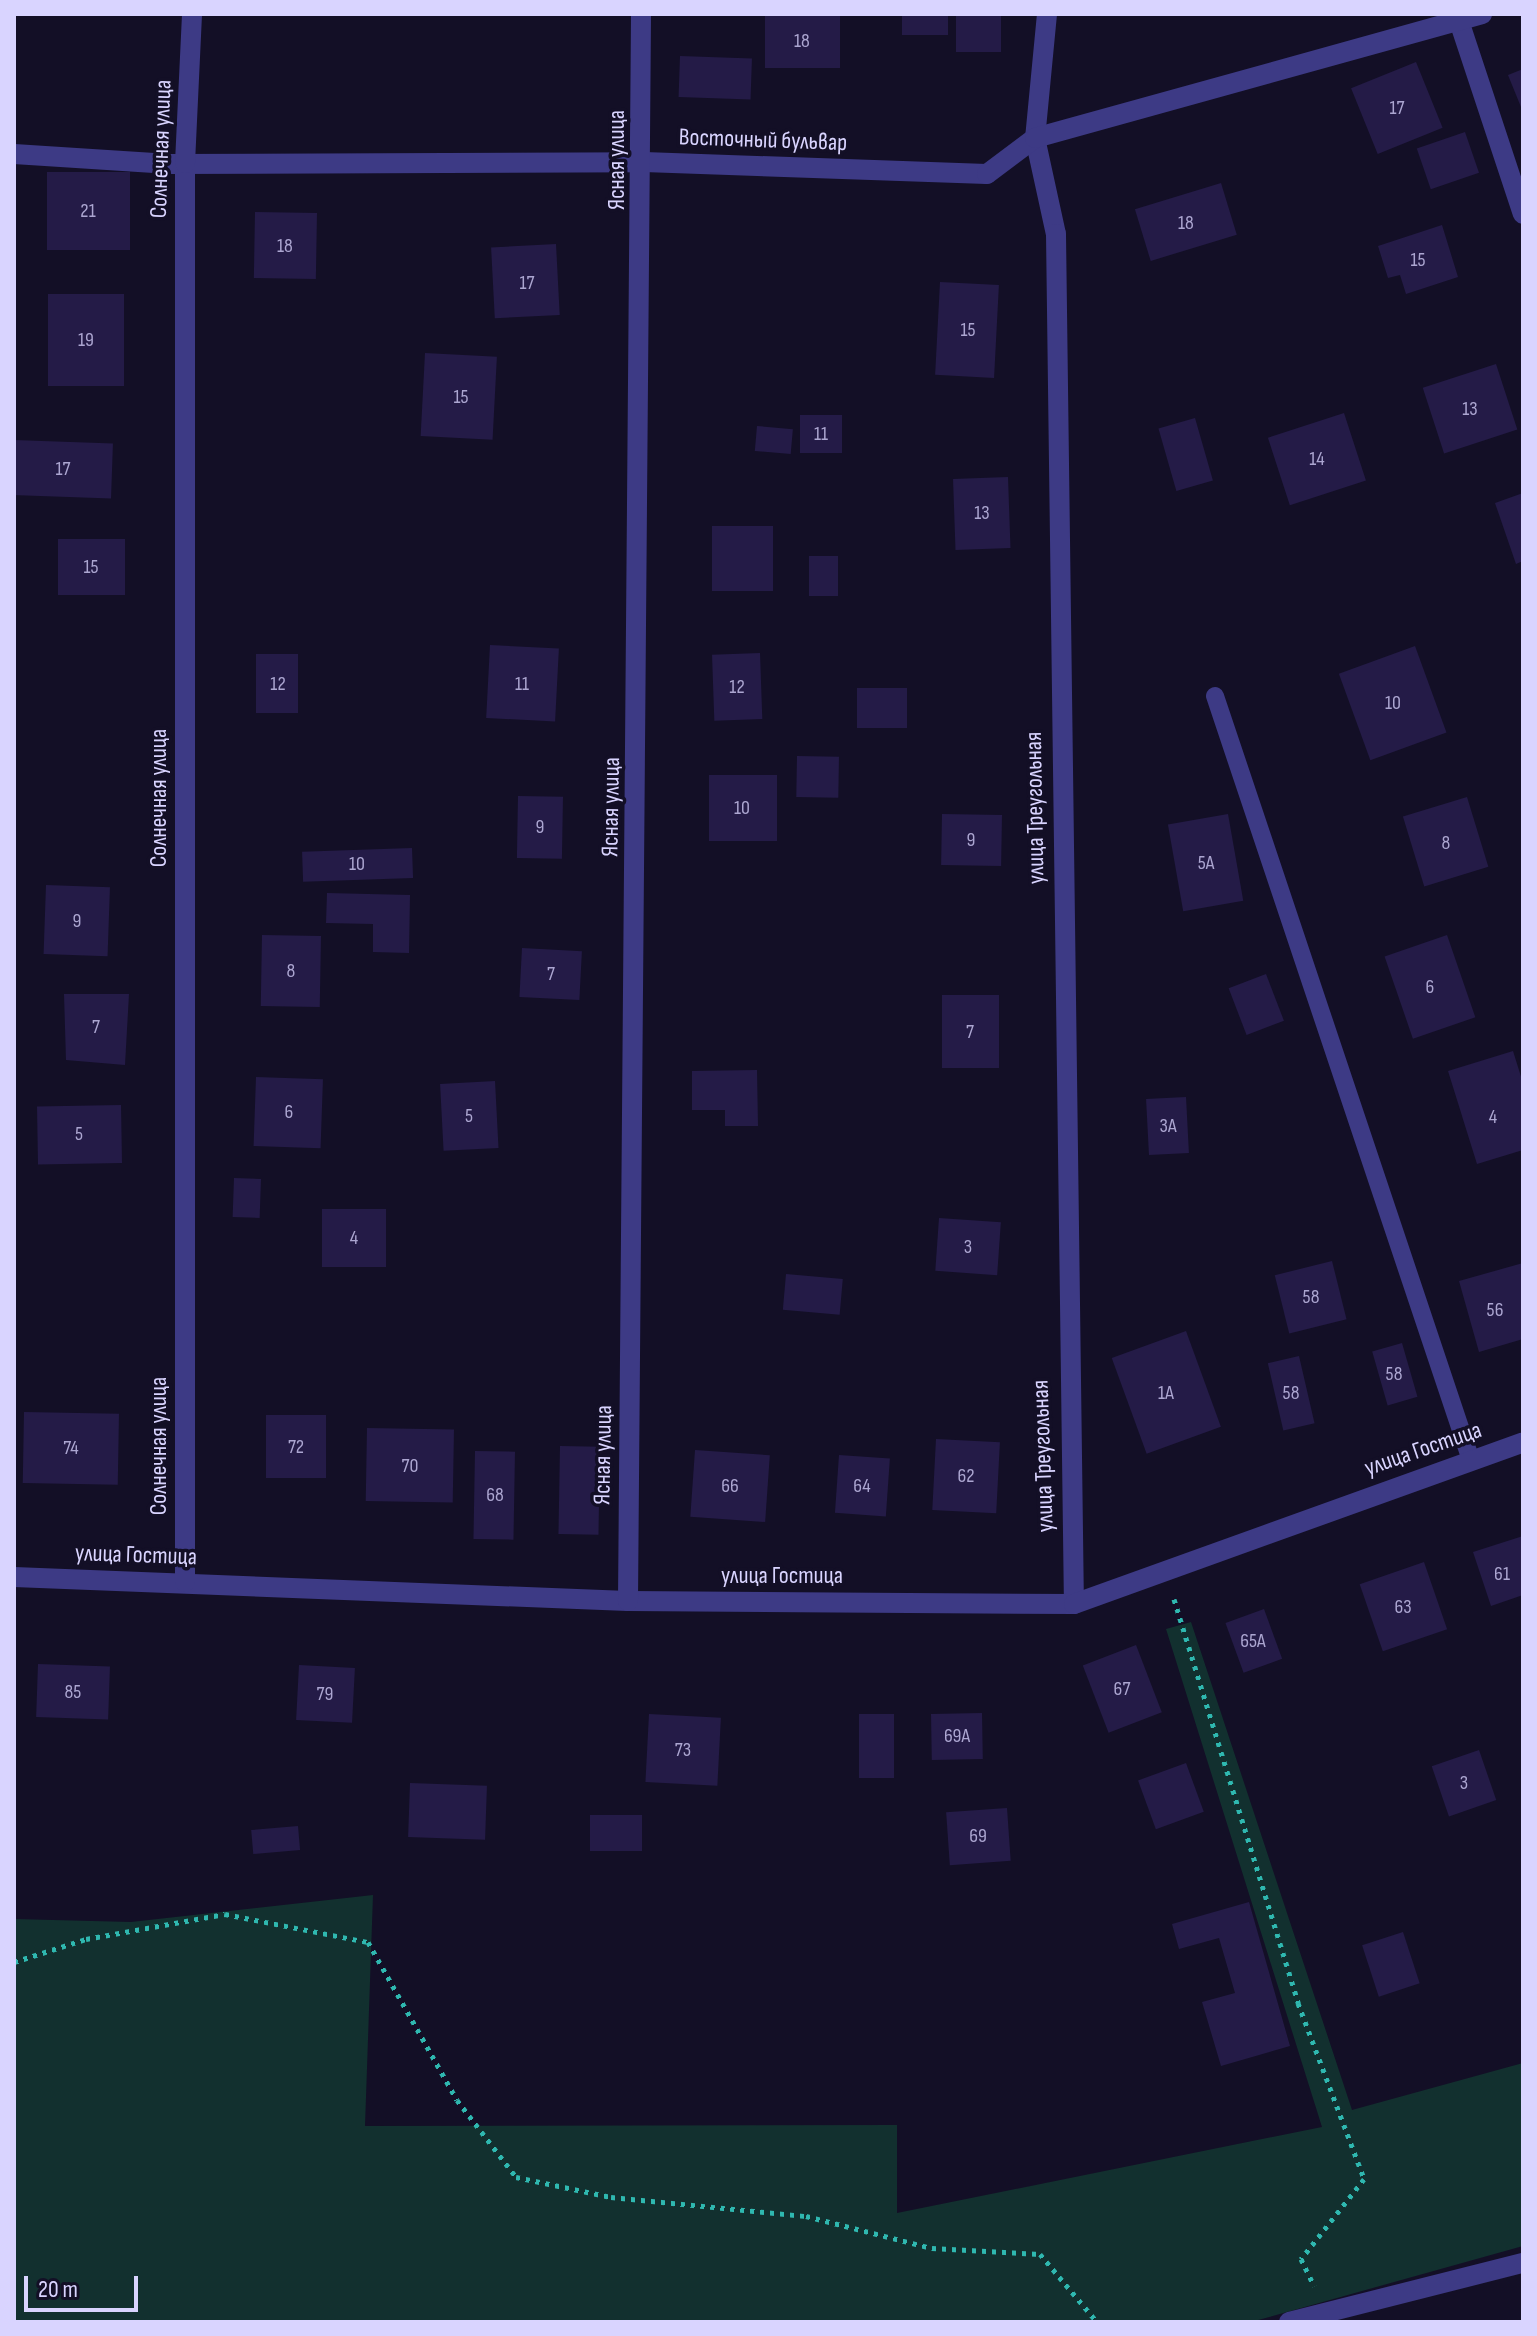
<!DOCTYPE html>
<html>
<head>
<meta charset="utf-8">
<style>
  body { margin:0 }
  #map { position:relative; width:1537px; height:2336px; overflow:hidden; background:#130f26; font-family:"Sofia Sans Condensed",sans-serif }
  div>[style] { position:absolute }
  .green>* { inset:0; background:#12302f }
  .building>* { inset:0; background:#241b47; transform-origin:0 0 }
  .path>* { height:5px; margin-top:-2.5px; transform-origin:0; background:repeating-linear-gradient(90deg,#2fb8b0 0 4px,transparent 0 10px) }
  .lane>* { height:18px; margin:-9px; padding:0 9px; transform-origin:9px; border-radius:9px; background:#3d3a85 }
  .street>* { height:20px; margin:-10px; padding:0 10px; transform-origin:10px; border-radius:10px; background:#3d3a85 }
  span { translate:-50% -50%; white-space:nowrap; text-align:center; line-height:1.15; -webkit-text-stroke:7px #130f26; paint-order:stroke }
  .number-label { font-size:20px; color:#aca6d1 }
  .number-label span { -webkit-text-stroke-width:0 }
  .street-label { font-size:24px; color:#d9d4ff }
  .frame { position:absolute; inset:0; border:16px solid #d9d4ff; pointer-events:none }
  .scale { position:absolute; left:24px; top:2276px; width:114px; height:36px; box-sizing:border-box; border:4px solid #d9d4ff; border-top:0; padding-left:10px; font-size:24px; line-height:28px; white-space:nowrap; color:#d9d4ff; -webkit-text-stroke:6px #130f26; paint-order:stroke }
</style>
</head>
<body>
<div id="map">
  <div class="green">
    <div style="clip-path:polygon(1191px 1622px,1352px 2110px,1523px 2063px,1523px 2246px,1251px 2322px,14px 2322px,14px 1919px,131px 1922px,373px 1895px,365px 2126px,897px 2125px,897px 2213px,1322px 2127px,1166px 1629px)"></div>
  </div>
  <div class="building">
    <div style="left:765px;top:14px;width:75px;height:54px"></div>
    <div style="left:902px;top:14px;width:46px;height:21px"></div>
    <div style="left:956px;top:14px;width:45px;height:38px"></div>
    <div style="left:680px;top:56px;width:72px;height:41px;rotate:2deg"></div>
    <div style="left:1416px;top:62px;width:71px;height:70px;rotate:68deg"></div>
    <div style="clip-path:polygon(1523px 69px,1523px 112px,1508px 75px)"></div>
    <div style="left:1465px;top:132px;width:43px;height:51px;rotate:71deg"></div>
    <div style="left:47px;top:172px;width:83px;height:78px"></div>
    <div style="left:1221px;top:183px;width:54px;height:90px;rotate:73deg"></div>
    <div style="left:255px;top:212px;width:62px;height:66px;rotate:1deg"></div>
    <div style="clip-path:polygon(1442px 225px,1458px 277px,1406px 294px,1400px 275px,1388px 278px,1378px 246px)"></div>
    <div style="left:556px;top:244px;width:71px;height:65px;rotate:87deg"></div>
    <div style="left:940px;top:282px;width:59px;height:93px;rotate:3deg"></div>
    <div style="left:48px;top:294px;width:76px;height:92px"></div>
    <div style="left:425px;top:353px;width:72px;height:83px;rotate:3deg"></div>
    <div style="left:1496px;top:364px;width:69px;height:77px;rotate:72deg"></div>
    <div style="left:1344px;top:413px;width:71px;height:80px;rotate:72deg"></div>
    <div style="left:800px;top:415px;width:42px;height:38px"></div>
    <div style="left:1195px;top:418px;width:65px;height:38px;rotate:74deg"></div>
    <div style="left:757px;top:426px;width:36px;height:25px;rotate:5deg"></div>
    <div style="left:14px;top:440px;width:99px;height:55px;rotate:2deg"></div>
    <div style="left:1008px;top:477px;width:71px;height:55px;rotate:88deg"></div>
    <div style="clip-path:polygon(1523px 493px,1523px 561px,1516px 564px,1495px 503px)"></div>
    <div style="left:712px;top:526px;width:61px;height:65px"></div>
    <div style="left:58px;top:539px;width:67px;height:56px"></div>
    <div style="left:838px;top:556px;width:40px;height:29px;rotate:90deg"></div>
    <div style="left:490px;top:645px;width:69px;height:73px;rotate:3deg"></div>
    <div style="left:1415px;top:646px;width:92px;height:81px;rotate:70deg"></div>
    <div style="left:760px;top:653px;width:66px;height:48px;rotate:88deg"></div>
    <div style="left:256px;top:654px;width:42px;height:59px"></div>
    <div style="left:857px;top:688px;width:50px;height:40px"></div>
    <div style="left:797px;top:756px;width:42px;height:41px;rotate:1deg"></div>
    <div style="left:709px;top:775px;width:68px;height:66px"></div>
    <div style="left:518px;top:796px;width:45px;height:62px;rotate:1deg"></div>
    <div style="left:1467px;top:797px;width:73px;height:67px;rotate:73deg"></div>
    <div style="left:942px;top:814px;width:60px;height:51px;rotate:1deg"></div>
    <div style="left:1228px;top:814px;width:88px;height:61px;rotate:80deg"></div>
    <div style="left:412px;top:848px;width:30px;height:110px;rotate:88deg"></div>
    <div style="left:46px;top:885px;width:64px;height:69px;rotate:2deg"></div>
    <div style="clip-path:polygon(327px 893px,410px 895px,409px 953px,373px 952px,373px 924px,326px 923px)"></div>
    <div style="left:262px;top:935px;width:59px;height:71px;rotate:1deg"></div>
    <div style="left:1447px;top:935px;width:87px;height:66px;rotate:71deg"></div>
    <div style="left:522px;top:948px;width:60px;height:49px;rotate:3deg"></div>
    <div style="left:1266px;top:974px;width:50px;height:40px;rotate:69deg"></div>
    <div style="clip-path:polygon(64px 994px,129px 994px,125px 1065px,66px 1060px)"></div>
    <div style="left:942px;top:995px;width:57px;height:73px"></div>
    <div style="clip-path:polygon(1513px 1051px,1523px 1083px,1523px 1150px,1477px 1164px,1448px 1071px)"></div>
    <div style="clip-path:polygon(757px 1070px,758px 1126px,725px 1126px,725px 1110px,692px 1110px,692px 1071px)"></div>
    <div style="left:256px;top:1077px;width:67px;height:69px;rotate:2deg"></div>
    <div style="left:495px;top:1081px;width:67px;height:55px;rotate:87deg"></div>
    <div style="left:1186px;top:1097px;width:56px;height:40px;rotate:87deg"></div>
    <div style="left:121px;top:1105px;width:58px;height:84px;rotate:89deg"></div>
    <div style="left:234px;top:1178px;width:27px;height:39px;rotate:2deg"></div>
    <div style="left:322px;top:1209px;width:64px;height:58px"></div>
    <div style="left:939px;top:1218px;width:62px;height:53px;rotate:4deg"></div>
    <div style="left:1332px;top:1261px;width:60px;height:59px;rotate:76deg"></div>
    <div style="clip-path:polygon(1523px 1263px,1523px 1339px,1479px 1352px,1459px 1281px)"></div>
    <div style="left:786px;top:1274px;width:57px;height:36px;rotate:5deg"></div>
    <div style="left:1186px;top:1331px;width:102px;height:79px;rotate:70deg"></div>
    <div style="left:1402px;top:1343px;width:56px;height:31px;rotate:74deg"></div>
    <div style="left:1299px;top:1356px;width:69px;height:32px;rotate:77deg"></div>
    <div style="left:24px;top:1412px;width:95px;height:71px;rotate:1deg"></div>
    <div style="left:266px;top:1415px;width:60px;height:63px"></div>
    <div style="left:367px;top:1428px;width:87px;height:73px;rotate:1deg"></div>
    <div style="left:936px;top:1439px;width:64px;height:71px;rotate:3deg"></div>
    <div style="left:560px;top:1446px;width:40px;height:88px;rotate:1deg"></div>
    <div style="left:695px;top:1450px;width:75px;height:67px;rotate:4deg"></div>
    <div style="left:475px;top:1451px;width:40px;height:88px;rotate:1deg"></div>
    <div style="left:839px;top:1455px;width:51px;height:58px;rotate:4deg"></div>
    <div style="clip-path:polygon(1523px 1536px,1523px 1595px,1491px 1606px,1473px 1552px)"></div>
    <div style="left:1424px;top:1562px;width:71px;height:68px;rotate:71deg"></div>
    <div style="left:1264px;top:1609px;width:53px;height:41px;rotate:70deg"></div>
    <div style="left:1136px;top:1645px;width:72px;height:57px;rotate:69deg"></div>
    <div style="left:38px;top:1664px;width:72px;height:53px;rotate:2deg"></div>
    <div style="left:299px;top:1665px;width:56px;height:55px;rotate:3deg"></div>
    <div style="left:982px;top:1713px;width:46px;height:51px;rotate:89deg"></div>
    <div style="left:649px;top:1714px;width:72px;height:68px;rotate:3deg"></div>
    <div style="left:859px;top:1714px;width:35px;height:64px"></div>
    <div style="left:1479px;top:1750px;width:53px;height:50px;rotate:71deg"></div>
    <div style="left:1186px;top:1763px;width:52px;height:51px;rotate:70deg"></div>
    <div style="left:410px;top:1783px;width:77px;height:54px;rotate:2deg"></div>
    <div style="left:1007px;top:1808px;width:53px;height:61px;rotate:86deg"></div>
    <div style="left:590px;top:1815px;width:52px;height:36px"></div>
    <div style="left:298px;top:1826px;width:24px;height:47px;rotate:85deg"></div>
    <div style="clip-path:polygon(1249px 1902px,1290px 2046px,1221px 2066px,1202px 2002px,1235px 1993px,1219px 1938px,1179px 1949px,1172px 1924px)"></div>
    <div style="left:1403px;top:1932px;width:54px;height:43px;rotate:72deg"></div>
  </div>
  <div class="path">
    <div style="left:1174px;top:1599px;width:423px;rotate:72.9deg"></div>
    <div style="left:1298px;top:2003px;width:188px;rotate:69.4deg"></div>
    <div style="left:1364px;top:2179px;width:102px;rotate:128.2deg"></div>
    <div style="left:1301px;top:2259px;width:30px;rotate:64deg"></div>
    <div style="left:14px;top:1962px;width:76px;rotate:-17.7deg"></div>
    <div style="left:86px;top:1939px;width:141px;rotate:-10.2deg"></div>
    <div style="left:225px;top:1914px;width:146px;rotate:11.1deg"></div>
    <div style="left:368px;top:1942px;width:181px;rotate:60.6deg"></div>
    <div style="left:457px;top:2100px;width:97px;rotate:52.5deg"></div>
    <div style="left:516px;top:2177px;width:97px;rotate:11.9deg"></div>
    <div style="left:611px;top:2197px;width:196px;rotate:5.6deg"></div>
    <div style="left:806px;top:2216px;width:130px;rotate:14.3deg"></div>
    <div style="left:932px;top:2248px;width:108px;rotate:3.2deg"></div>
    <div style="left:1040px;top:2254px;width:89px;rotate:50deg"></div>
  </div>
  <div class="lane">
    <div style="left:1215px;top:696px;width:806px;rotate:71.48deg"></div>
  </div>
  <div class="street">
    <div style="left:1047px;top:14px;width:125px;rotate:95.5deg"></div>
    <div style="left:1035px;top:138px;width:98px;rotate:77.7deg"></div>
    <div style="left:1056px;top:234px;width:1370px;rotate:89.25deg"></div>
    <div style="left:1459px;top:21px;width:203px;rotate:71.7deg"></div>
    <div style="left:14px;top:154px;width:156px;rotate:3.7deg"></div>
    <div style="left:170px;top:164px;width:474px;rotate:-0.2deg"></div>
    <div style="left:644px;top:162px;width:343px;rotate:2deg"></div>
    <div style="left:987px;top:174px;width:60px;rotate:-36.9deg"></div>
    <div style="left:1035px;top:138px;width:464px;rotate:-15.5deg"></div>
    <div style="left:14px;top:1577px;width:614px;rotate:2.24deg"></div>
    <div style="left:628px;top:1601px;width:446px;rotate:0.4deg"></div>
    <div style="left:1074px;top:1604px;width:477px;rotate:-19.8deg"></div>
    <div style="left:185px;top:1582px;width:1419px;rotate:-90deg"></div>
    <div style="left:185px;top:163px;width:149px;rotate:-87.3deg"></div>
    <div style="left:628px;top:1601px;width:1587px;rotate:-89.53deg"></div>
    <div style="left:1289px;top:2322px;width:241px;rotate:-14.2deg"></div>
  </div>
  <div class="number-label">
    <span style="left:802px;top:41px">18</span>
    <span style="left:1397px;top:108px">17</span>
    <span style="left:88px;top:211px">21</span>
    <span style="left:1186px;top:223px">18</span>
    <span style="left:285px;top:246px">18</span>
    <span style="left:1418px;top:260px">15</span>
    <span style="left:527px;top:283px">17</span>
    <span style="left:968px;top:330px">15</span>
    <span style="left:86px;top:340px">19</span>
    <span style="left:461px;top:397px">15</span>
    <span style="left:1470px;top:409px">13</span>
    <span style="left:821px;top:434px">11</span>
    <span style="left:1317px;top:459px">14</span>
    <span style="left:63px;top:469px">17</span>
    <span style="left:982px;top:513px">13</span>
    <span style="left:91px;top:567px">15</span>
    <span style="left:278px;top:684px">12</span>
    <span style="left:522px;top:684px">11</span>
    <span style="left:737px;top:687px">12</span>
    <span style="left:1393px;top:703px">10</span>
    <span style="left:742px;top:808px">10</span>
    <span style="left:540px;top:827px">9</span>
    <span style="left:971px;top:840px">9</span>
    <span style="left:1446px;top:843px">8</span>
    <span style="left:1206px;top:863px">5А</span>
    <span style="left:357px;top:864px">10</span>
    <span style="left:77px;top:921px">9</span>
    <span style="left:291px;top:971px">8</span>
    <span style="left:551px;top:974px">7</span>
    <span style="left:1430px;top:987px">6</span>
    <span style="left:96px;top:1027px">7</span>
    <span style="left:970px;top:1032px">7</span>
    <span style="left:289px;top:1112px">6</span>
    <span style="left:469px;top:1116px">5</span>
    <span style="left:1493px;top:1117px">4</span>
    <span style="left:1168px;top:1126px">3А</span>
    <span style="left:79px;top:1134px">5</span>
    <span style="left:354px;top:1238px">4</span>
    <span style="left:968px;top:1247px">3</span>
    <span style="left:1311px;top:1297px">58</span>
    <span style="left:1495px;top:1310px">56</span>
    <span style="left:1394px;top:1374px">58</span>
    <span style="left:1166px;top:1393px">1А</span>
    <span style="left:1291px;top:1393px">58</span>
    <span style="left:296px;top:1447px">72</span>
    <span style="left:71px;top:1448px">74</span>
    <span style="left:410px;top:1466px">70</span>
    <span style="left:966px;top:1476px">62</span>
    <span style="left:730px;top:1486px">66</span>
    <span style="left:862px;top:1486px">64</span>
    <span style="left:495px;top:1495px">68</span>
    <span style="left:1502px;top:1574px">61</span>
    <span style="left:1403px;top:1607px">63</span>
    <span style="left:1253px;top:1641px">65А</span>
    <span style="left:1122px;top:1689px">67</span>
    <span style="left:73px;top:1692px">85</span>
    <span style="left:325px;top:1694px">79</span>
    <span style="left:957px;top:1736px">69А</span>
    <span style="left:683px;top:1750px">73</span>
    <span style="left:1464px;top:1783px">3</span>
    <span style="left:978px;top:1836px">69</span>
  </div>
  <div class="street-label">
    <span style="left:763px;top:140px;rotate:2deg">Восточный бульвар</span>
    <span style="left:161px;top:149px;rotate:-88deg">Солнечная улица</span>
    <span style="left:617px;top:160px;rotate:-90deg">Ясная улица</span>
    <span style="left:159px;top:798px;rotate:-90deg">Солнечная улица</span>
    <span style="left:611px;top:807px;rotate:-89deg">Ясная улица</span>
    <span style="left:1035px;top:808px;rotate:-91deg">улица Треугольная</span>
    <span style="left:159px;top:1446px;rotate:-90deg">Солнечная улица</span>
    <span style="left:1423px;top:1449px;rotate:-19deg">улица Гостица</span>
    <span style="left:603px;top:1455px;rotate:-89deg">Ясная улица</span>
    <span style="left:1043px;top:1456px;rotate:-92deg">улица Треугольная</span>
    <span style="left:136px;top:1555px;rotate:2deg">улица Гостица</span>
    <span style="left:782px;top:1576px">улица Гостица</span>
  </div>
  <div class="frame"></div>
  <div class="scale">20 m</div>
</div>
</body>
</html>
